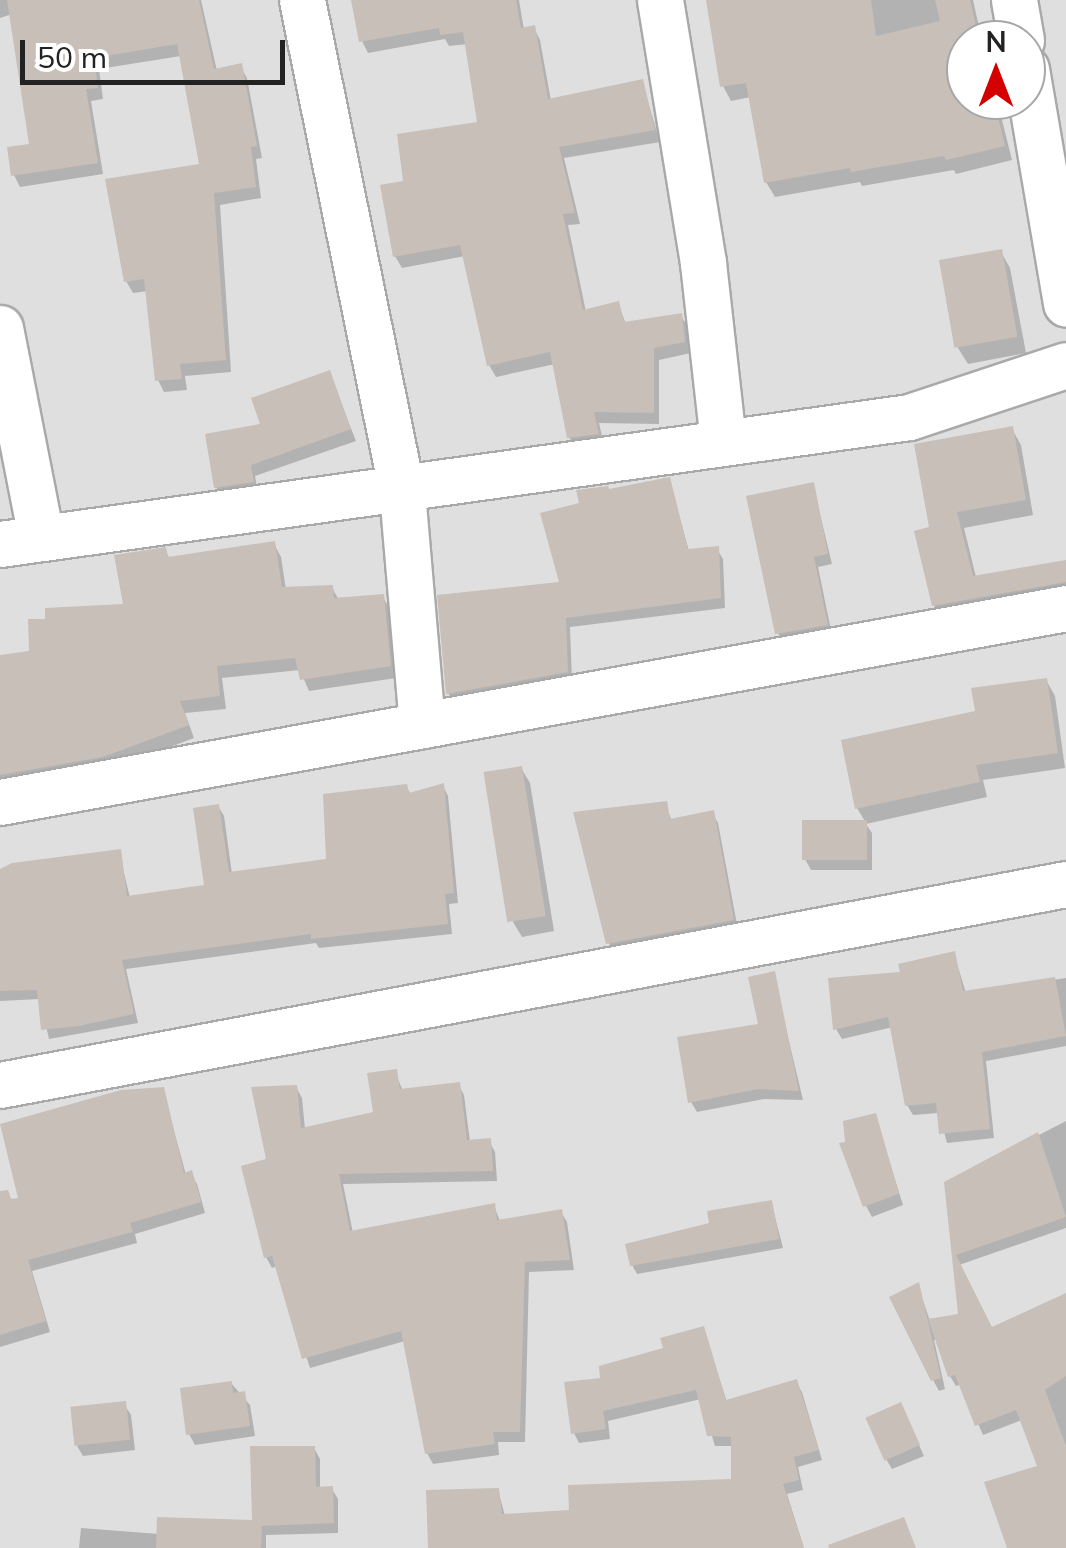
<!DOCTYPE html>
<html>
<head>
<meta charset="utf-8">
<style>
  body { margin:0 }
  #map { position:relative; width:1066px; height:1548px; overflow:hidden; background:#f2efe9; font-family:Mulish,sans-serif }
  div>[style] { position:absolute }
  .residential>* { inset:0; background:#e0dfdf }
  .shadow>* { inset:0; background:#0003 }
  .building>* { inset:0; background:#c7bfb8; transform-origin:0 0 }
  .roads { filter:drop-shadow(2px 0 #a9a9a9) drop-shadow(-2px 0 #a9a9a9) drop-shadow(0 2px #a9a9a9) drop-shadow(0 -2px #a9a9a9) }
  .minor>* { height:45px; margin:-22.5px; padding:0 22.5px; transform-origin:22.5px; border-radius:22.5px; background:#fff }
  span { translate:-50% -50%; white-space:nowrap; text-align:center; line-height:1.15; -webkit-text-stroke:9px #fff; paint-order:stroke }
  .north { position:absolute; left:946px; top:20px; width:100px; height:100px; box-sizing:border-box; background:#fff; border:2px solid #a7a7a7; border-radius:50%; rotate:0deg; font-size:28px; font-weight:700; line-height:40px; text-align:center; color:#222 }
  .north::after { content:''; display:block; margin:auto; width:35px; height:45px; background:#d40000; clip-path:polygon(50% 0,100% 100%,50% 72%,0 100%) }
  .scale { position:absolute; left:20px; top:40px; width:265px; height:45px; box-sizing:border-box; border:5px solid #222; border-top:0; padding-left:12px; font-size:30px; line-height:35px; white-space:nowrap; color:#222; -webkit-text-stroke:8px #fff; paint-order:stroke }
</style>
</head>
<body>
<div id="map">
  <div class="residential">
    <div style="clip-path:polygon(evenodd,0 0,1066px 0,1066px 1548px,0 1548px,0 0,966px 40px,1026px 40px,1026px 100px,966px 100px,966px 40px)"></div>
  </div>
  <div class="shadow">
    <div style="clip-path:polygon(0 0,201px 0,217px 71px,240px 66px,247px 78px,262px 158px,256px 159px,261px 198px,220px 205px,231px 372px,185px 376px,187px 390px,164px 392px,158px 380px,148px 291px,133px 293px,126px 281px,202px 166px,181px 56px,99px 69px,103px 99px,91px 101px,103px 174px,20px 187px,14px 175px,31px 146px,12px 14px,0 18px)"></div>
    <div style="clip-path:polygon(354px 0,519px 0,524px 30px,534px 28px,540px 40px,551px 101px,642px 82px,660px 142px,564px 158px,580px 224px,568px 225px,586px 312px,618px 304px,626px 324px,681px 316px,688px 327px,691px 353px,659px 360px,659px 424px,599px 423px,604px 445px,576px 449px,569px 437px,555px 364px,496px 377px,489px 365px,465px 256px,402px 268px,395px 256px,406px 183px,479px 124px,468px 44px,449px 46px,445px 39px,368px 53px,362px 41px)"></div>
    <div style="clip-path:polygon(729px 0,973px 0,982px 40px,966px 40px,966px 100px,997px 100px,1012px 160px,956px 174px,954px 170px,862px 186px,860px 182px,775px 197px,766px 182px,751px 97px,731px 101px,723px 86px)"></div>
    <div style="clip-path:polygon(1001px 252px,1010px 268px,1026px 353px,968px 364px,958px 348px,942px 263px)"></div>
    <div style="clip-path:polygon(329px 373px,356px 441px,255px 476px,258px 493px,223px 498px,216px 487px,264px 426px)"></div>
    <div style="clip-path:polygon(1012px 429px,1021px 445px,1033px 515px,964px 528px,976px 577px,1066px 562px,1066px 598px,943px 621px,934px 605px,932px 529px)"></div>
    <div style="clip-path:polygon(669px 480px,689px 551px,717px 549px,723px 559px,725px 608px,570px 627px,572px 681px,454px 703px,448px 693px,562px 585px,582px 504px,609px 492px)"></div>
    <div style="clip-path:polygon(813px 485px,832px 564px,818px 567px,832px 635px,784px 644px,778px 633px)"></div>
    <div style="clip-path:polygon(274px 544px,281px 557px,286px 590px,332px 588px,339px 600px,383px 597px,390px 610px,396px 678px,309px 691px,300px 670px,222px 678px,226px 709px,185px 713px,194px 738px,111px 769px,0 791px,0 658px,32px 653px,126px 606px,165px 550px,170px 559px)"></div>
    <div style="clip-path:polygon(1046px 680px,1055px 696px,1065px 768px,983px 780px,987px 797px,866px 824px,872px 833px,872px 870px,811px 870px,805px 859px,866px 823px,857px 808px,978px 713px)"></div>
    <div style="clip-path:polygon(521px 768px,530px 783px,554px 931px,522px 937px,513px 922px)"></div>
    <div style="clip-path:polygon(406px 786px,411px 795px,443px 786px,448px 796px,458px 903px,449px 904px,452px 934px,319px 948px,316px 943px,126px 969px,138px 1023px,49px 1039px,40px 999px,0 1001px,0 870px,119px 852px,130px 898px,207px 887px,218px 806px,224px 816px,232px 874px,329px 861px)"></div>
    <div style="clip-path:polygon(665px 804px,672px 821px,712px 813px,718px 823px,738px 930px,615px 953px,609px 943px)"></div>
    <div style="clip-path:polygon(954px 954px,966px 993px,1066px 978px,1066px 1046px,986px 1061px,994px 1138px,947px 1143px,939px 1113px,913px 1115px,907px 1105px,893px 1027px,842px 1039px,836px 1029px,903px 974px)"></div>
    <div style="clip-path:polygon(773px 974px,803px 1100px,764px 1099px,697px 1112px,691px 1102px,761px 1026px)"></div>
    <div style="clip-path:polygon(395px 1072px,403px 1091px,458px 1084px,464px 1095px,470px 1142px,489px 1141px,495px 1152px,497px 1181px,343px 1184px,353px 1233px,494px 1206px,500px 1221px,561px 1212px,567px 1222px,574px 1270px,529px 1272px,525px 1442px,498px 1442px,499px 1455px,433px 1464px,427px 1453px,405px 1341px,310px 1368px,277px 1266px,272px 1268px,266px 1257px,269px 1161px,296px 1087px,302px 1098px,305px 1129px,376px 1114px)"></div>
    <div style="clip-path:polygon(163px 1090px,186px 1175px,190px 1173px,197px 1184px,205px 1213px,135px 1234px,137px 1243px,32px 1271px,50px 1332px,0 1347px,0 1204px,21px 1199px)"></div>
    <div style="clip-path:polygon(875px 1116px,903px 1205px,872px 1217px,866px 1206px)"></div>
    <div style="clip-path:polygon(1066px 1121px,1066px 1228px,959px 1265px,992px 1330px,1066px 1296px,1066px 1548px,1009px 1548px,1040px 1468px,1022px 1420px,983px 1435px,961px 1384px,956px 1386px,950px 1376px,937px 1339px,934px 1340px,945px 1389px,939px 1391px,933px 1380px,918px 1286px,930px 1321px,961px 1316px,947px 1183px)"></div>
    <div style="clip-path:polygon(771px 1202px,783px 1248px,637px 1274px,632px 1265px)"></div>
    <div style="clip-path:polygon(703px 1329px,727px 1402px,796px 1382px,802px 1392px,822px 1460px,798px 1467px,803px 1490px,787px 1494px,804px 1548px,432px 1548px,498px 1490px,505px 1516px,572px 1513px,734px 1482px,733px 1446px,715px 1446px,701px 1399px,608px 1421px,610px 1439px,579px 1443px,574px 1433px,603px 1380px)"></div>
    <div style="clip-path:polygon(231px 1383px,250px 1405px,255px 1436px,195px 1445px,189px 1434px)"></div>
    <div style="clip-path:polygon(124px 1404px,131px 1415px,135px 1450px,83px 1456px,77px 1446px)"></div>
    <div style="clip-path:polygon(906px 1416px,924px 1456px,892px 1469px,886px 1459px)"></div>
    <div style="clip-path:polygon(314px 1448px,320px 1459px,320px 1489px,332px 1489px,338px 1499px,338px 1533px,266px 1535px,266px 1548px,79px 1548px,81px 1528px,159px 1534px,254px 1523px)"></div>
  </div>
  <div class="building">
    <div style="clip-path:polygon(7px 0,199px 0,214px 69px,242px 63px,257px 146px,251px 147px,256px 187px,214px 193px,226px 360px,180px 364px,182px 379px,155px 381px,144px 279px,124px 282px,105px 179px,199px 164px,177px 44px,94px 58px,98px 88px,86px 89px,98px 163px,11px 176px,7px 147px,29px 144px)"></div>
    <div style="clip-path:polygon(351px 0,516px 0,521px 28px,535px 25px,548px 99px,643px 79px,655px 130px,559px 147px,575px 213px,563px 214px,583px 310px,619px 301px,624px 322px,682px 313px,685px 342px,654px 348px,654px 413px,594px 412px,599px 434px,567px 438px,550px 352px,487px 366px,460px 245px,393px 257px,380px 185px,403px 181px,397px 134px,477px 122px,463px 32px,440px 35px,439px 28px,359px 42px)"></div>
    <div style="clip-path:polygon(706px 0,871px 0,876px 36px,940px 21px,935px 0,970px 0,979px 40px,966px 40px,966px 100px,994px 100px,1005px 146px,946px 160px,944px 156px,851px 172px,850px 168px,764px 183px,746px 83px,720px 87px)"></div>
    <div style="left:1002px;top:249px;width:89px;height:64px;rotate:80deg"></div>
    <div style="clip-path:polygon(330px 370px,351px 429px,251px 465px,254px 482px,214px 488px,205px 434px,260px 424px,251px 398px)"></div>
    <div style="clip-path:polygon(1013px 426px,1026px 500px,957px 512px,973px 576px,1066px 560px,1066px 582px,932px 606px,914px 531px,929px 527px,914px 444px)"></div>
    <div style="clip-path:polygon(670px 477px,688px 549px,719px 546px,721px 598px,566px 618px,568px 672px,446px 694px,437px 595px,559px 582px,540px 513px,579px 503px,576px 490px,608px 486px,609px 489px)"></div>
    <div style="clip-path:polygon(814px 482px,828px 554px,814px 557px,828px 625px,775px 634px,746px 496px)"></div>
    <div style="clip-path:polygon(275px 541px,282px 587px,333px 585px,334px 598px,384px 594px,391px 666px,300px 680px,295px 658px,217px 666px,220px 696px,180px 701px,189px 725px,103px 757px,0 775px,0 655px,29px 651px,28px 619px,45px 619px,45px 608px,123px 604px,114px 555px,166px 547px,168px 557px)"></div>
    <div style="clip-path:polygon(1047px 678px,1058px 753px,976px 765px,980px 782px,855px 809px,841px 740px,975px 711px,971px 688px)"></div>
    <div style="left:522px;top:766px;width:152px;height:39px;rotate:81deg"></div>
    <div style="clip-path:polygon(444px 783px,454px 893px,445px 894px,448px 924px,311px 939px,311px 934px,122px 960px,134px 1014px,79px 1026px,41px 1030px,37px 990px,0 991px,0 869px,12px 863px,121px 849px,127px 896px,204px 885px,193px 808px,219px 804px,229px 872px,326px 859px,323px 794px,407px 784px,409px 793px)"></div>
    <div style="clip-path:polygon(667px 801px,670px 819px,714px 810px,734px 920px,606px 944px,573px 812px)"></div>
    <div style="left:802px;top:820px;width:65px;height:40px"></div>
    <div style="clip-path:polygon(955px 951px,963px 991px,1055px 977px,1066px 1036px,982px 1052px,990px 1129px,939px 1134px,936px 1103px,905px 1106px,888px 1017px,833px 1030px,828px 978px,900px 972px,898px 964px)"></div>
    <div style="clip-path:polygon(775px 971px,799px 1091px,758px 1089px,688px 1103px,677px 1037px,758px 1024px,748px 977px)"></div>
    <div style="clip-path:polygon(397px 1069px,400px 1089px,460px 1082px,467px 1140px,491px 1138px,493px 1171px,339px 1174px,350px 1231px,495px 1203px,497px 1220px,562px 1209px,570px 1260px,525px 1262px,520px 1432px,493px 1432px,495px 1444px,425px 1454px,401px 1331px,302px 1359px,272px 1256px,264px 1258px,241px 1166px,266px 1159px,251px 1087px,297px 1085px,301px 1128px,373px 1112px,367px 1073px)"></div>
    <div style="clip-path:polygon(164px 1087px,184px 1173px,192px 1170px,201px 1202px,130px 1223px,133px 1232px,28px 1260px,46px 1321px,0 1335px,0 1191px,8px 1190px,11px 1199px,18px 1198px,0 1124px,121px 1090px)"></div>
    <div style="clip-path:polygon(876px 1113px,899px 1194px,863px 1207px,839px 1143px,845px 1142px,843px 1121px)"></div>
    <div style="clip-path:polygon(1038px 1132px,1066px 1217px,956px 1255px,992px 1327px,1066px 1293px,1066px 1376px,1045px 1390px,1066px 1446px,1066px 1548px,1007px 1548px,984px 1482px,1037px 1466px,1016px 1410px,975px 1426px,955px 1375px,948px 1377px,928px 1319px,958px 1314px,944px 1182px)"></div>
    <div style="clip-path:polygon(772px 1200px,779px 1239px,630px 1266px,625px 1244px,709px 1223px,707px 1211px)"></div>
    <div style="clip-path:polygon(919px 1282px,941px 1378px,931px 1381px,889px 1297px)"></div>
    <div style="clip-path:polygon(704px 1326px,726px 1400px,797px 1379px,819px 1450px,794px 1457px,799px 1480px,783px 1484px,804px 1548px,428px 1548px,426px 1490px,499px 1488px,502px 1514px,569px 1510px,568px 1485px,731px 1479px,731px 1437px,707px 1436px,696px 1390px,603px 1411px,606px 1429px,571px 1434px,564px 1382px,600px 1378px,599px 1366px,663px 1348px,660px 1338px)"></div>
    <div style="clip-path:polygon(232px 1381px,233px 1393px,245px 1391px,250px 1426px,186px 1435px,180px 1388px)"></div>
    <div style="left:126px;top:1401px;width:39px;height:56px;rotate:84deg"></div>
    <div style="left:901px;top:1402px;width:47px;height:39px;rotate:66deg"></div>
    <div style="clip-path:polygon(250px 1446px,315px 1446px,316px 1487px,333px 1486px,334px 1523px,262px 1526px,261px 1548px,156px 1548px,157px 1517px,252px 1520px)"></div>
    <div style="clip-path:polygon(904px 1517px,916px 1548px,829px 1548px,828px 1545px)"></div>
  </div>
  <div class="roads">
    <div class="minor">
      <div style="left:302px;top:0;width:502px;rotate:78.51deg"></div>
      <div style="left:402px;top:492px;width:234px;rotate:85.1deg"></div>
      <div style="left:660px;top:0;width:266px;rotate:80.7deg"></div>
      <div style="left:703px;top:263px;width:180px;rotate:83.6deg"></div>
      <div style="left:1014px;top:0;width:41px;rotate:80.1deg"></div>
      <div style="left:1026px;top:69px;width:238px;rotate:80.3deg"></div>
      <div style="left:0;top:328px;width:213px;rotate:78.9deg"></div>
      <div style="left:0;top:544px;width:918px;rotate:-7.95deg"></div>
      <div style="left:909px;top:417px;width:165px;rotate:-18.3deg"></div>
      <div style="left:0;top:802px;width:1084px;rotate:-10.31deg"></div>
      <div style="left:0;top:1085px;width:1085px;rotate:-10.68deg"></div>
    </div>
  </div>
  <div class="north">N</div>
  <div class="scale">50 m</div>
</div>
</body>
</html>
